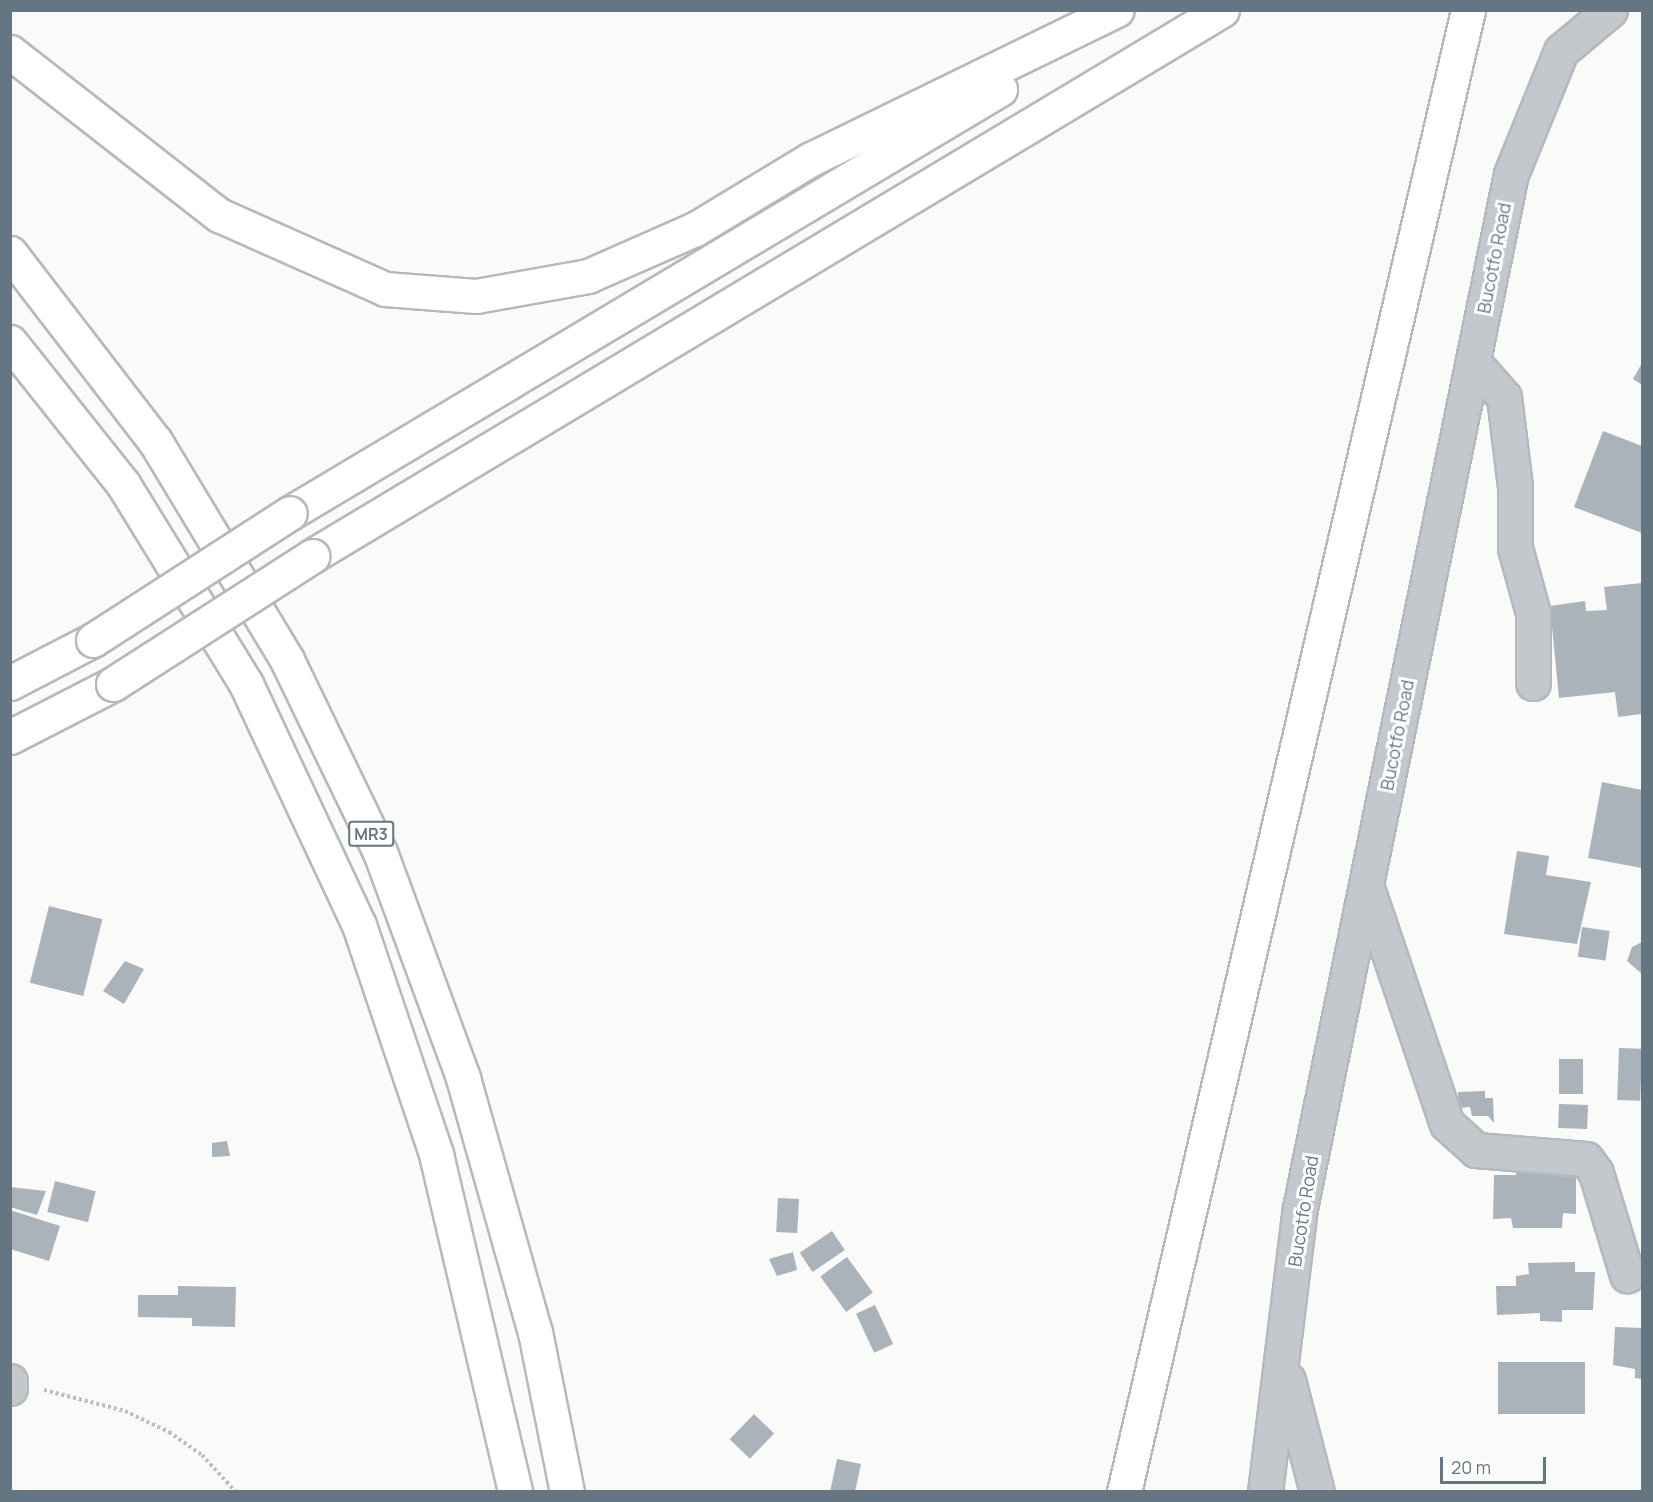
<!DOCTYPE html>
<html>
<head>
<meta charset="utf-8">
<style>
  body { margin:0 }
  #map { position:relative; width:1653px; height:1502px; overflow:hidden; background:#fafaf8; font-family:Manrope,sans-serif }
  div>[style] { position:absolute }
  .building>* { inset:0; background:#aab3b9; transform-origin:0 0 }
  .path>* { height:4px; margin-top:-2px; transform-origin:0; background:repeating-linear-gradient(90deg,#bbbfc2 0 3px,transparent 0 6px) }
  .roads { filter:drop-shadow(2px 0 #b4b9bd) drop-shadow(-2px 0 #b4b9bd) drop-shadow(0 2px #b4b9bd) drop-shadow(0 -2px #b4b9bd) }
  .minor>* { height:33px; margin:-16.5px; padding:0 16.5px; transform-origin:16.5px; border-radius:16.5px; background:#c3c8cc }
  .motorway>* { height:33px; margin:-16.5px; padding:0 16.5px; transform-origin:16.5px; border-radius:16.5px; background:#fff }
  .bridges { filter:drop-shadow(2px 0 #b4b9bd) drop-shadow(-2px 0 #b4b9bd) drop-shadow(0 2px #b4b9bd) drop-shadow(0 -2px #b4b9bd) }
  .motorway-bridge>* { height:33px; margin:-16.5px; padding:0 16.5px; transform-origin:16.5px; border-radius:16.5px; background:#fff }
  span { translate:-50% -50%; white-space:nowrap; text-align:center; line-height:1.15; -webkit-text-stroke:6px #fff; paint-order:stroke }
  .shield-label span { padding:2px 4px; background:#fff; border:2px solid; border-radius:4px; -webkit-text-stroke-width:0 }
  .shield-label { font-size:16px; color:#657683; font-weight:700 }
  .street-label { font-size:18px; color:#657683 }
  .frame { position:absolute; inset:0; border:12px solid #657683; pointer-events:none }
  .scale { position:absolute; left:1440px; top:1457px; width:106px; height:27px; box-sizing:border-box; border:3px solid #657683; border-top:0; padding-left:8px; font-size:18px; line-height:21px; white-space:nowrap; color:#657683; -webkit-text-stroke:4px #fff; paint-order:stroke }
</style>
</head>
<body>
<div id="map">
  <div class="building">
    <div style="clip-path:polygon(1642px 363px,1642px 385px,1633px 379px)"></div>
    <div style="clip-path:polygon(1603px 431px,1642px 446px,1642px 533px,1574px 507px)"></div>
    <div style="clip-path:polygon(1642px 583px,1642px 714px,1618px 717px,1615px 692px,1559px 698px,1550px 606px,1585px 601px,1586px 611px,1607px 610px,1604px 587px)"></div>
    <div style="clip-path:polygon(1602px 782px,1642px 790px,1642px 868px,1588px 858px)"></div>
    <div style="clip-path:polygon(1517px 851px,1549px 856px,1546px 875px,1591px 882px,1577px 944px,1504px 934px)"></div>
    <div style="left:49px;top:906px;width:55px;height:79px;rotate:14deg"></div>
    <div style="left:1582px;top:927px;width:28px;height:30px;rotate:8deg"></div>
    <div style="clip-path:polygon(1642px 942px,1642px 974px,1627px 961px,1632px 947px)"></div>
    <div style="clip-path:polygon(125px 961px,144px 969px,124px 1004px,103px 991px)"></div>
    <div style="left:1619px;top:1048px;width:23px;height:52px;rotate:2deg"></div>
    <div style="left:1559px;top:1059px;width:24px;height:35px"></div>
    <div style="clip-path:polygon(1485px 1091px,1485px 1098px,1493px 1098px,1494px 1123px,1488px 1116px,1472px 1116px,1470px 1107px,1459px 1108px,1458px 1092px)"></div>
    <div style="left:1559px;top:1104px;width:29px;height:24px;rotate:2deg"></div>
    <div style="clip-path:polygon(227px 1141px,230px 1156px,212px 1157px,212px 1143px)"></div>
    <div style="clip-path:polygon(1517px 1168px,1557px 1168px,1557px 1176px,1576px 1177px,1576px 1214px,1563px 1213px,1562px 1228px,1513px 1228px,1511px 1218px,1493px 1219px,1494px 1175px,1516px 1175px)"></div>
    <div style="left:55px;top:1181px;width:42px;height:32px;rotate:14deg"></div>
    <div style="clip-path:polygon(10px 1187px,46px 1191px,37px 1215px,10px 1207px)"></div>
    <div style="left:778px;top:1198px;width:21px;height:34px;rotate:3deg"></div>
    <div style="clip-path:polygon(10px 1210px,60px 1226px,49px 1261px,10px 1249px)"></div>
    <div style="left:832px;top:1231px;width:23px;height:39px;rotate:56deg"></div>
    <div style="clip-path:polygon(793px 1252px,797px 1270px,777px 1276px,769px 1259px)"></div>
    <div style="left:847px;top:1257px;width:44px;height:33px;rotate:54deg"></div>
    <div style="clip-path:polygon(1575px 1262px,1575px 1272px,1595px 1272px,1593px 1310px,1562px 1310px,1562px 1322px,1540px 1321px,1540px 1313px,1497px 1315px,1496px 1286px,1516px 1286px,1516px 1276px,1529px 1274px,1528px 1263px)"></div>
    <div style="clip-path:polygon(178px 1286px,236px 1287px,235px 1327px,192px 1326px,192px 1318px,138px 1317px,138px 1295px,178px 1295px)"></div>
    <div style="left:875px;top:1305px;width:43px;height:21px;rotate:65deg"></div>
    <div style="clip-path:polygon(1615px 1327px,1642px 1328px,1642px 1379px,1635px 1378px,1635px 1369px,1613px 1365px)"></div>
    <div style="left:1498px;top:1362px;width:87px;height:52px"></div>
    <div style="left:754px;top:1414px;width:28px;height:35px;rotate:44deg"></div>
    <div style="clip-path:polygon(837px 1459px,861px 1464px,855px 1492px,830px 1492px)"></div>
  </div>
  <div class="path">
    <div style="left:44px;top:1390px;width:84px;rotate:14.5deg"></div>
    <div style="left:125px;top:1411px;width:49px;rotate:25.5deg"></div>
    <div style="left:169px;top:1432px;width:40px;rotate:34.9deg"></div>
    <div style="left:202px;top:1455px;width:50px;rotate:47.4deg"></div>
  </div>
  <div class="roads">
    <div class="minor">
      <div style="left:1473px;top:362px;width:47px;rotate:48.5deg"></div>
      <div style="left:1504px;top:397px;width:91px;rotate:83deg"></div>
      <div style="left:1515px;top:487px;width:61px;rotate:90deg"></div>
      <div style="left:1515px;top:548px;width:67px;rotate:74.5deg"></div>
      <div style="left:1533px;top:613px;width:70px;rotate:90deg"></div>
      <div style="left:1367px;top:888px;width:249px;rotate:71.3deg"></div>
      <div style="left:1447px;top:1124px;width:39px;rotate:42deg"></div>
      <div style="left:1476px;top:1150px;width:110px;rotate:4.7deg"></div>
      <div style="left:1586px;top:1159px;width:17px;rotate:54deg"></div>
      <div style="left:1596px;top:1173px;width:107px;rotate:73.1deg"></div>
      <div style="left:1288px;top:1380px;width:116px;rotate:75.5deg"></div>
      <div style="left:10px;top:1381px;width:7px;rotate:90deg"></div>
      <div style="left:1265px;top:1492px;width:286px;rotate:-83deg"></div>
      <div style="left:1300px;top:1208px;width:1055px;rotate:-78.47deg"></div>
      <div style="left:1511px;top:174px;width:133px;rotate:-67.9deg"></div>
      <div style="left:1561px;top:51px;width:64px;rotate:-39.9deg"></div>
    </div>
    <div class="motorway">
      <div style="left:10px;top:52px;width:265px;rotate:38deg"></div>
      <div style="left:219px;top:215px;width:182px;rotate:24deg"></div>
      <div style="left:385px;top:289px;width:91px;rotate:4.4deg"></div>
      <div style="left:476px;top:296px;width:114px;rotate:-10.1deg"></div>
      <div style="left:588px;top:276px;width:117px;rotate:-23.7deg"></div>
      <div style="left:695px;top:229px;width:135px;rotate:-31.1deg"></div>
      <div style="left:811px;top:159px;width:340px;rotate:-26deg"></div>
      <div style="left:10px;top:253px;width:237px;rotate:52.4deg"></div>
      <div style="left:155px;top:441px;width:256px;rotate:58.9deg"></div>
      <div style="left:287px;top:660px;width:213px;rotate:64.2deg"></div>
      <div style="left:380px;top:852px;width:241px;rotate:69.8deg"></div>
      <div style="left:463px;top:1078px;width:264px;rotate:74.2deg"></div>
      <div style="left:535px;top:1332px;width:163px;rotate:78.7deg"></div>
      <div style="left:10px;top:342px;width:181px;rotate:51.5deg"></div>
      <div style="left:123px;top:484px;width:235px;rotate:58.4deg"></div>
      <div style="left:246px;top:684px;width:266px;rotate:64.9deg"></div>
      <div style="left:359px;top:925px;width:242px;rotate:71.4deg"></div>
      <div style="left:436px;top:1154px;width:347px;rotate:76.8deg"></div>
      <div style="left:290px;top:513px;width:827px;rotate:-30.84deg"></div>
      <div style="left:312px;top:556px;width:1061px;rotate:-30.96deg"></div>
      <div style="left:10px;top:683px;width:93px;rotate:-27.4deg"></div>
      <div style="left:10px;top:737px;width:116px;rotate:-27.2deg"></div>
      <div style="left:1124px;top:1492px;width:1521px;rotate:-76.93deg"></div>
    </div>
  </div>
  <div class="bridges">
    <div class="motorway-bridge">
      <div style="left:93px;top:640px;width:234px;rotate:-32.8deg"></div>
      <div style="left:113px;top:684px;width:237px;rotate:-32.7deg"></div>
    </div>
  </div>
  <div class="shield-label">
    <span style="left:371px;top:834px">MR3</span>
  </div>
  <div class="street-label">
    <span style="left:1494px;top:258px;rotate:-79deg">Bucotfo Road</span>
    <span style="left:1397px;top:735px;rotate:-79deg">Bucotfo Road</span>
    <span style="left:1303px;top:1211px;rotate:-81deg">Bucotfo Road</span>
  </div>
  <div class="frame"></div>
  <div class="scale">20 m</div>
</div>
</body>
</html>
